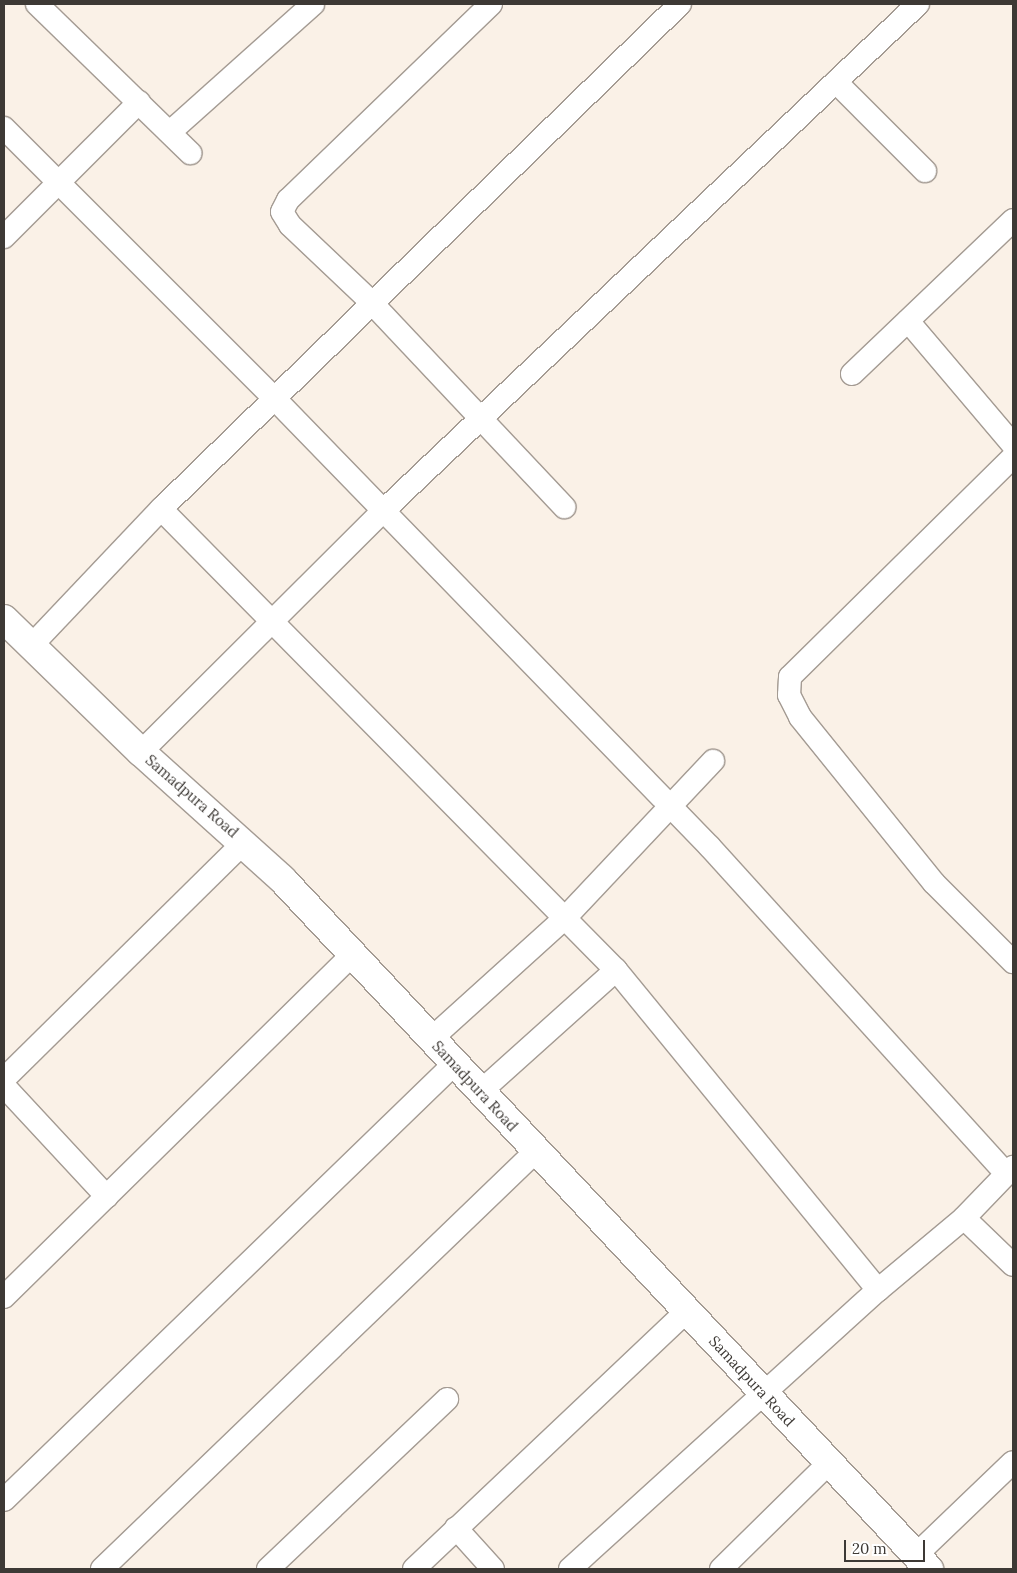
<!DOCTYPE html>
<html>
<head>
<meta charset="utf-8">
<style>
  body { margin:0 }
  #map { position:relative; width:1017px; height:1573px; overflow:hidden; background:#faf1e7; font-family:Lora,serif }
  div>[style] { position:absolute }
  .roads { filter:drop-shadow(1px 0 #a49b93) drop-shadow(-1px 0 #a49b93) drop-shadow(0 1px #a49b93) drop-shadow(0 -1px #a49b93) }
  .minor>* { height:22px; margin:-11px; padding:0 11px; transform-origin:11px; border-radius:11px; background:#fff }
  .tertiary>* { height:28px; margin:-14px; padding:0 14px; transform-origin:14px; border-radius:14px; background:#fff }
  span { translate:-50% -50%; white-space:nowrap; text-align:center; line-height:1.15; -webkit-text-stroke:5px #fff; paint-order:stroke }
  .street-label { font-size:15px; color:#3d3935 }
  .frame { position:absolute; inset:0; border:5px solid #3d3935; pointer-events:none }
  .scale { position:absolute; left:844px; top:1540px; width:81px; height:22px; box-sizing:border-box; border:2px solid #3d3935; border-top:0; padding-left:6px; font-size:15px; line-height:18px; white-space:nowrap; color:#3d3935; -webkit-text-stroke:4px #fff; paint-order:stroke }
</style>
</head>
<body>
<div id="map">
  <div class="roads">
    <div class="minor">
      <div style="left:37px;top:4px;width:214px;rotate:44.2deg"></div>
      <div style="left:491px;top:4px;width:282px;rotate:136deg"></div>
      <div style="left:288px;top:200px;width:13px;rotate:117deg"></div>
      <div style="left:282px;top:212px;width:15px;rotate:58deg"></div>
      <div style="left:290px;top:225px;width:112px;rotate:43.5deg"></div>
      <div style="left:371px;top:302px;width:282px;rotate:46.7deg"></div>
      <div style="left:836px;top:82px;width:126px;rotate:45deg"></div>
      <div style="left:4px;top:128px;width:382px;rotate:45deg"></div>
      <div style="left:274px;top:398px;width:626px;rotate:45.84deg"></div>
      <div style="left:710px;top:847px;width:440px;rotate:47.8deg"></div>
      <div style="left:170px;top:132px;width:192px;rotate:-41.8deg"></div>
      <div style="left:4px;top:237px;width:191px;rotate:-45deg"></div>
      <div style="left:908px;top:321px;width:162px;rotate:49.7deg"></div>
      <div style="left:852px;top:374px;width:223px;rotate:-43.7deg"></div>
      <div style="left:1013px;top:457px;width:313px;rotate:135.4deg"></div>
      <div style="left:790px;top:677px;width:18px;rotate:93deg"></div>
      <div style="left:789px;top:695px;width:25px;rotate:63deg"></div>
      <div style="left:800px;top:717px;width:213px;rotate:51.1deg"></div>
      <div style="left:934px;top:883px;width:112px;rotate:45deg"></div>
      <div style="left:161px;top:509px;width:648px;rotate:45.38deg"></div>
      <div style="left:616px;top:970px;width:183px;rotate:138.1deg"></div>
      <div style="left:31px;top:646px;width:189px;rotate:-46.5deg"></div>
      <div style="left:161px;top:509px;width:724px;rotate:-44.22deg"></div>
      <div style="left:141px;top:752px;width:342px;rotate:-44.9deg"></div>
      <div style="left:383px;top:511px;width:737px;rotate:-43.46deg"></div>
      <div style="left:431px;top:1039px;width:181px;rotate:-42.1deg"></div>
      <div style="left:565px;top:918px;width:216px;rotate:-46.7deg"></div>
      <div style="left:4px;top:1079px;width:337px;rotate:-44.6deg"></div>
      <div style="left:4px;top:1086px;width:151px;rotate:47.1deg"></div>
      <div style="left:964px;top:1218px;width:68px;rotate:43.8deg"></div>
      <div style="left:878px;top:1290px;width:112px;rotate:-39.9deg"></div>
      <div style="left:964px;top:1218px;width:71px;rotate:-46.1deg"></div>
      <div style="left:4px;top:1297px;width:488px;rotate:-44.5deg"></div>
      <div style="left:4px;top:1500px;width:627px;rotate:-44.09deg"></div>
      <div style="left:456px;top:1528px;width:55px;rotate:47.9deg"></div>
      <div style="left:916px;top:1555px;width:134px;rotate:-43.8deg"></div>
      <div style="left:102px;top:1569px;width:603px;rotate:-43.92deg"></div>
      <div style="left:268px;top:1569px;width:247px;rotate:-43.5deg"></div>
      <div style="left:414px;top:1569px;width:374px;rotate:-43.4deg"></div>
      <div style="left:570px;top:1569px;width:416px;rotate:-42.2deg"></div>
      <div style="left:878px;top:1290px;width:414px;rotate:-129.3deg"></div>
      <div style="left:721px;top:1569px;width:151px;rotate:-44.5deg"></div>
    </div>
    <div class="tertiary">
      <div style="left:4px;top:619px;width:191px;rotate:44.2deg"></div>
      <div style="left:141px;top:752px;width:190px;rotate:42deg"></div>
      <div style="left:282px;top:879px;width:946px;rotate:46.84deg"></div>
    </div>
  </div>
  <div class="street-label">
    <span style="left:192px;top:796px;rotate:41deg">Samadpura Road</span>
    <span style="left:475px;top:1086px;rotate:47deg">Samadpura Road</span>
    <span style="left:752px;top:1381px;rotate:47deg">Samadpura Road</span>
  </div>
  <div class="frame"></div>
  <div class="scale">20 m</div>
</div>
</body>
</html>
